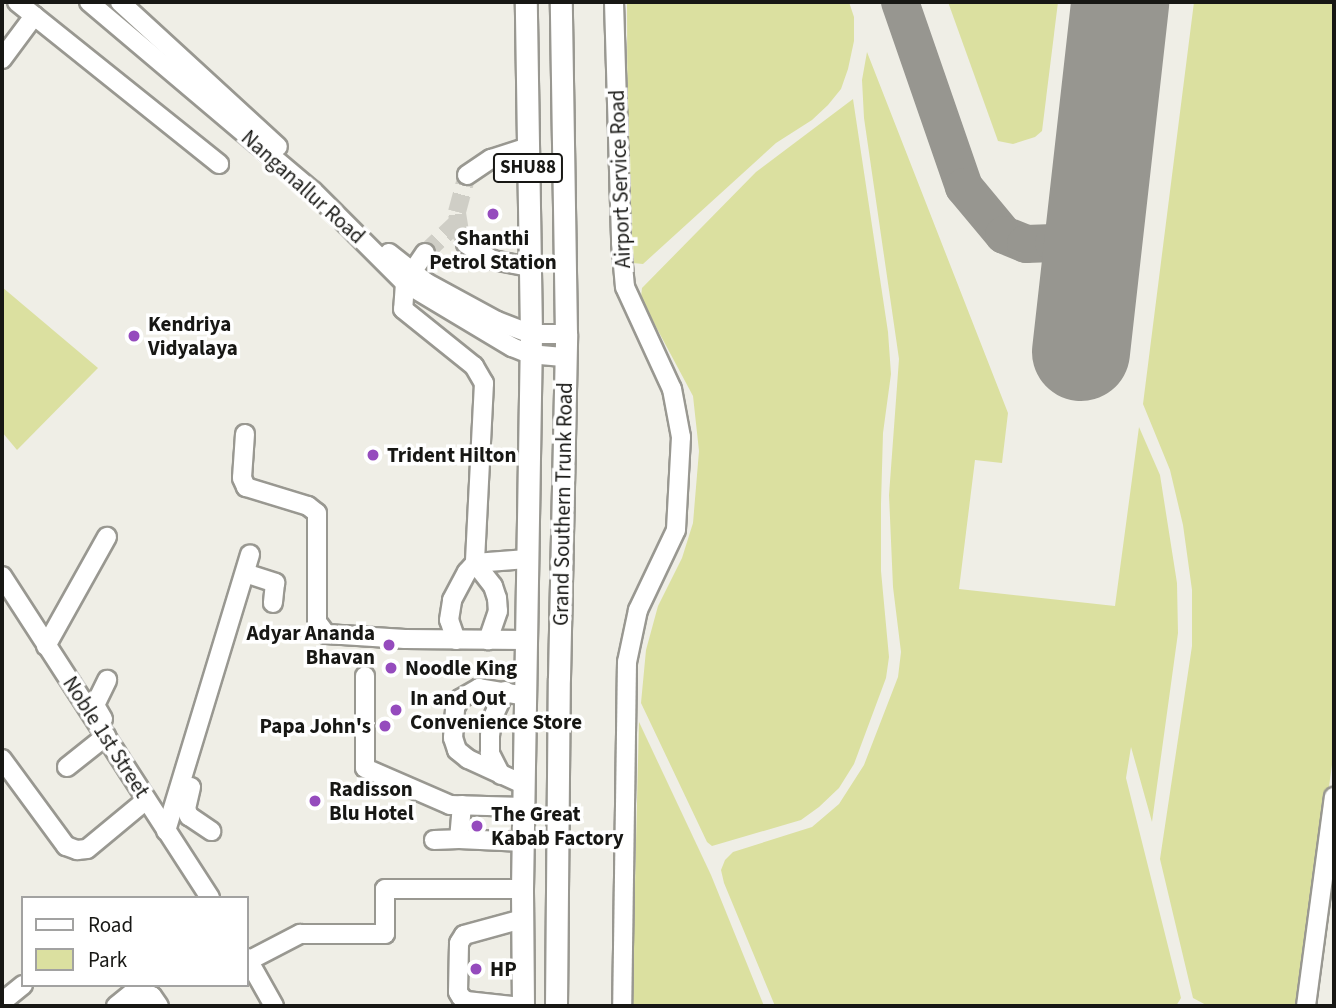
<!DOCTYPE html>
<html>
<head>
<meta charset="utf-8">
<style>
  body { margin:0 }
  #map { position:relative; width:1336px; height:1008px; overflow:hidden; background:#efeee6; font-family:"Source Sans 3",sans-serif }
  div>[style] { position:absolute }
  .green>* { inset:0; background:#dbe0a0 }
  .taxiway>* { height:38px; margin:-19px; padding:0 19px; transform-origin:19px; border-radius:19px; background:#979690 }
  .runway>* { height:98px; margin:-49px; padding:0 49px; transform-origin:49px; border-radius:49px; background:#979690 }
  .minor-tunnel>* { height:18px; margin-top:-9px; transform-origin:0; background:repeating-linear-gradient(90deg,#cfcec6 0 18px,transparent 0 27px) }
  .roads { filter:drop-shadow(2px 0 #999891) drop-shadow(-2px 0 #999891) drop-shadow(0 2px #999891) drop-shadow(0 -2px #999891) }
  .minor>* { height:18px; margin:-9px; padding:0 9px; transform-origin:9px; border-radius:9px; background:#fff }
  .major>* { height:21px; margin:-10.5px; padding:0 10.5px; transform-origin:10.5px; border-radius:10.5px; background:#fff }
  .dots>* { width:19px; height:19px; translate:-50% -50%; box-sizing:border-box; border:4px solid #fff; border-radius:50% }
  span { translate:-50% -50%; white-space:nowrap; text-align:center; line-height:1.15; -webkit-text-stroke:7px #fff; paint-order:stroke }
  .shield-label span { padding:2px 5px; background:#fff; border:2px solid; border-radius:5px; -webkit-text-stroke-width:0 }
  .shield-label { font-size:19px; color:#171714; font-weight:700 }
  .street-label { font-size:21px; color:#171714 }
  .poi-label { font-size:21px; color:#171714; font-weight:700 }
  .left { translate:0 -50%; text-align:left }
  .right { translate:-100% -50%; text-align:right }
  .frame { position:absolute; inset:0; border:4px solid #171714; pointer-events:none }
  .legend { position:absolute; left:21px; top:896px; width:228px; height:91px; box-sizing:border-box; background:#fff; border:2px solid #a2a2a1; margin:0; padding:9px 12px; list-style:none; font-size:21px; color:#171714 }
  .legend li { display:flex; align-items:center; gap:14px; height:35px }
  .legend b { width:35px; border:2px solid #a2a2a1 }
</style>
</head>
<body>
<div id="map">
  <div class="green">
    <div style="clip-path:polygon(627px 2px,849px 2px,854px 17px,854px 41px,848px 69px,841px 89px,828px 105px,812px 120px,776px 143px,643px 264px,633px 263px,628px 254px)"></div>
    <div style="clip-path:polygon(948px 2px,1058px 2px,1042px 131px,1035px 137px,1013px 144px,998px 141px)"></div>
    <div style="clip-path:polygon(1194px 2px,1334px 2px,1334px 750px,1299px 1006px,1208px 1006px,1193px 998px,1160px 859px,1192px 646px,1192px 590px,1183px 525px,1170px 470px,1143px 404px)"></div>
    <div style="clip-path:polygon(867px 52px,1008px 413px,1002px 463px,975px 460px,959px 589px,1115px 606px,1139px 427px,1160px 475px,1177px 583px,1178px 633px,1152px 822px,1131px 747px,1126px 778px,1181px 998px,1176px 1006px,775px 1006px,724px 883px,721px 870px,725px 860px,733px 852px,812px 827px,839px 804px,864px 765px,898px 677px,901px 652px,893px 587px,889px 495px,899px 359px,864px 118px,862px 80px)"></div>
    <div style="clip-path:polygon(853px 99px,888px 332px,891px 374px,883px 433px,881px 504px,881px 571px,889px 657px,886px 678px,854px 764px,839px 788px,819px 807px,801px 820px,712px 846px,707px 842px,641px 703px,646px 650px,658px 606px,682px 558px,693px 523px,699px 451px,693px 396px,647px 310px,641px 297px,642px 288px,756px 172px)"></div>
    <div style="clip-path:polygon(2px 287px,98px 368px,17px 450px,2px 432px)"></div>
    <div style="clip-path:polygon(639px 722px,711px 875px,764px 1006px,632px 1006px)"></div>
  </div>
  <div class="taxiway">
    <div style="left:900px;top:2px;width:196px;rotate:70.9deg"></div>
    <div style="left:964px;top:187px;width:62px;rotate:50.2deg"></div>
    <div style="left:1004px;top:235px;width:24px;rotate:22deg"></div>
    <div style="left:1026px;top:244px;width:28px;rotate:-2deg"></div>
    <div style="left:1054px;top:243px;width:24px;rotate:-22deg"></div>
    <div style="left:1076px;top:234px;width:17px;rotate:-40deg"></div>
    <div style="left:1089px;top:223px;width:17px;rotate:-62deg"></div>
  </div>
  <div class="runway">
    <div style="left:1081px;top:352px;width:352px;rotate:-83.6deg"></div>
  </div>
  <div class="minor-tunnel">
    <div style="left:466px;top:244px;width:13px;rotate:-117deg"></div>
    <div style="left:460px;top:232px;width:20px;rotate:-99deg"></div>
    <div style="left:457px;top:212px;width:38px;rotate:-75deg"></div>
    <div style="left:425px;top:253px;width:47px;rotate:-43.3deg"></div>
  </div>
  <div class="roads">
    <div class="minor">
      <div style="left:17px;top:2px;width:259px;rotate:38.7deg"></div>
      <div style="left:89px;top:2px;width:293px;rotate:40.2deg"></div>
      <div style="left:313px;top:191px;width:130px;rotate:45deg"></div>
      <div style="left:405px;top:283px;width:125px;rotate:30.9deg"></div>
      <div style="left:512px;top:347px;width:18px;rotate:22deg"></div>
      <div style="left:529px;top:354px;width:37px;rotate:5deg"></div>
      <div style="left:120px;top:2px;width:214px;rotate:42.5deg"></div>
      <div style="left:614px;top:2px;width:241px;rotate:88.3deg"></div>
      <div style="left:621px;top:243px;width:44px;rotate:84.8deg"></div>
      <div style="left:625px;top:287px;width:112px;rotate:65.3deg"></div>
      <div style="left:672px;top:389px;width:49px;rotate:79.4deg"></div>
      <div style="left:681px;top:437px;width:93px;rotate:93.1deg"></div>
      <div style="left:676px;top:530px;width:89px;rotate:115.4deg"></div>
      <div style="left:638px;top:610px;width:53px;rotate:101.9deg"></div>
      <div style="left:627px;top:662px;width:344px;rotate:90.8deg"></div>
      <div style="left:2px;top:59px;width:54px;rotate:-53.3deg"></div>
      <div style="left:467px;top:175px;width:29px;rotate:-34deg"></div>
      <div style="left:491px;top:159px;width:39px;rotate:-18deg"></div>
      <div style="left:466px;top:244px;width:31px;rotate:31deg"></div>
      <div style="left:493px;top:260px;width:38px;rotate:11deg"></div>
      <div style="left:389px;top:253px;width:48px;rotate:38.3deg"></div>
      <div style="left:427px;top:283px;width:80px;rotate:28.5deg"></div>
      <div style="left:497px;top:321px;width:36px;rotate:21deg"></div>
      <div style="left:531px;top:334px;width:35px"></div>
      <div style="left:425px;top:253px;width:36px;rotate:124deg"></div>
      <div style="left:405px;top:283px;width:26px;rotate:94deg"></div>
      <div style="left:403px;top:309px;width:91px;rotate:38.8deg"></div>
      <div style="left:474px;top:366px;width:20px;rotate:60deg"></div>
      <div style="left:484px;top:383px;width:180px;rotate:92.9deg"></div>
      <div style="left:475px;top:563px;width:29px;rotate:52deg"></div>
      <div style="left:493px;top:586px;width:13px;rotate:72deg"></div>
      <div style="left:497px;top:598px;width:13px;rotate:86deg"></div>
      <div style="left:498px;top:611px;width:31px;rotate:109deg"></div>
      <div style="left:245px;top:434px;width:44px;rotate:93.9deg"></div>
      <div style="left:242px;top:478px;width:10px;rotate:66deg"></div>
      <div style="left:246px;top:487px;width:65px;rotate:17deg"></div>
      <div style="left:308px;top:506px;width:11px;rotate:38deg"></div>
      <div style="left:317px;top:513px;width:109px;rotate:90deg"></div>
      <div style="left:317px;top:622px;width:15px;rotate:53deg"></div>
      <div style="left:326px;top:634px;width:79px;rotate:3.6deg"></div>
      <div style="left:405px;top:639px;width:121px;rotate:0.5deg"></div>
      <div style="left:245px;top:573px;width:32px;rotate:18deg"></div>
      <div style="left:275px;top:583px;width:20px;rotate:96deg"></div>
      <div style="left:2px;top:576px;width:383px;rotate:57.1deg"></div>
      <div style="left:456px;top:640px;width:21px;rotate:-109deg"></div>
      <div style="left:449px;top:620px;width:20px;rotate:-81deg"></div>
      <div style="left:452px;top:600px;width:32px;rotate:-62deg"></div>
      <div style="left:467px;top:572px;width:12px;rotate:-48deg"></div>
      <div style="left:475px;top:563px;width:52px;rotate:-4.4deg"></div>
      <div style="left:46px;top:646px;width:125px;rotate:-60.8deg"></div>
      <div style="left:365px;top:676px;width:92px;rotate:90deg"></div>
      <div style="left:365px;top:768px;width:93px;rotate:23.5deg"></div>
      <div style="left:450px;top:805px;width:74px;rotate:1.5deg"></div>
      <div style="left:103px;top:719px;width:16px;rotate:-120deg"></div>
      <div style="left:95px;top:705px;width:28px;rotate:-64deg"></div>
      <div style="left:2px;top:759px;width:108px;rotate:53.7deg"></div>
      <div style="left:66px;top:846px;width:12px;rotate:20deg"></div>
      <div style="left:77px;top:850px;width:10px;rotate:-6deg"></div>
      <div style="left:87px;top:849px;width:77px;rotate:-39.7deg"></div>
      <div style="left:67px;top:767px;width:50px;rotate:-38.5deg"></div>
      <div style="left:501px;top:775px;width:25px;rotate:-117deg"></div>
      <div style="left:490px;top:753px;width:17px;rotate:-90deg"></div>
      <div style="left:490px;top:736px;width:17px;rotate:-83deg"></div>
      <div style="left:492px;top:719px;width:31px;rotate:-65deg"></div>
      <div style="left:525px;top:785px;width:63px;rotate:-155.5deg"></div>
      <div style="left:468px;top:759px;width:14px;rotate:-141deg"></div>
      <div style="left:457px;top:750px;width:13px;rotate:-108deg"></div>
      <div style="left:453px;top:738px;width:30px;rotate:-86deg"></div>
      <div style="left:455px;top:708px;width:10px;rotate:-61deg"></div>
      <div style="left:460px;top:699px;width:22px;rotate:-30deg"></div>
      <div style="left:479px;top:688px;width:48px;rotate:9.7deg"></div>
      <div style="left:191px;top:787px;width:23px;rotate:103deg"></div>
      <div style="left:186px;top:809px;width:8px;rotate:67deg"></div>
      <div style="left:189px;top:816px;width:27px;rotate:34deg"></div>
      <div style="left:462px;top:805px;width:34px;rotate:95deg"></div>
      <div style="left:459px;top:839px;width:65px;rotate:2.6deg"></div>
      <div style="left:166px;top:831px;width:289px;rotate:-73.1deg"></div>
      <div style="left:434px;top:840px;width:25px;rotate:-2deg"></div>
      <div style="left:247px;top:958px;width:55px;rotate:60.6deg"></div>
      <div style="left:248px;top:961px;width:59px;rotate:-27.4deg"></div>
      <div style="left:300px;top:934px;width:85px"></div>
      <div style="left:385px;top:934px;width:45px;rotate:-90deg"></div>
      <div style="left:385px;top:889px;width:137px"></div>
      <div style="left:2px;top:1002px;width:27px;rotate:-39deg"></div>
      <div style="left:116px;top:1006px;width:33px;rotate:-39deg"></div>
      <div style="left:138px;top:1006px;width:17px;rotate:-36deg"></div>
      <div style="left:152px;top:996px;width:12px;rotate:55deg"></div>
      <div style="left:512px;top:1006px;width:46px;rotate:-173.8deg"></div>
      <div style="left:466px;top:1001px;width:6px;rotate:-141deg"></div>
      <div style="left:461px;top:997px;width:6px;rotate:-121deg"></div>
      <div style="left:458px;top:992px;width:49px;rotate:-88.8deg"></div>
      <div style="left:459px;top:943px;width:9px;rotate:-58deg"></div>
      <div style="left:464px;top:935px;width:60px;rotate:-15.4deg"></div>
      <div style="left:1306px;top:1006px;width:211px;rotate:-82.4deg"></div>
    </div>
    <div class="major">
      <div style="left:523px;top:1006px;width:117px;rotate:-90.5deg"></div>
      <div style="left:522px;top:889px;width:555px;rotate:-89.07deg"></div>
      <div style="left:531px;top:334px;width:332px;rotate:-90.9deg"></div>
      <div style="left:556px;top:1006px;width:328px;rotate:-89.5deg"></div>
      <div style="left:559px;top:678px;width:344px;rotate:-88.8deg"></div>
      <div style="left:566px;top:334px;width:332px;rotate:-90.9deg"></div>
    </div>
  </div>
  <div class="dots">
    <div style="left:493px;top:214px;background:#954bbd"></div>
    <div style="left:134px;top:336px;background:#954bbd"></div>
    <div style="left:373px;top:455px;background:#954bbd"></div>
    <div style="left:389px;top:645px;background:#954bbd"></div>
    <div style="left:391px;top:668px;background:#954bbd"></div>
    <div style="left:396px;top:710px;background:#954bbd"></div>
    <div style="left:385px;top:726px;background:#954bbd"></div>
    <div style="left:315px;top:801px;background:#954bbd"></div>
    <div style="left:477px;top:826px;background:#954bbd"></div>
    <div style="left:476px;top:969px;background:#954bbd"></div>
  </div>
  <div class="shield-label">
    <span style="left:528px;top:168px">SHU88</span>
  </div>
  <div class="street-label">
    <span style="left:620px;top:179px;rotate:-92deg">Airport Service Road</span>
    <span style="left:303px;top:187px;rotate:42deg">Nanganallur Road</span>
    <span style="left:563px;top:504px;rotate:-89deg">Grand Southern Trunk Road</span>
    <span style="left:106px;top:737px;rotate:57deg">Noble 1st Street</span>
  </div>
  <div class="poi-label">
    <span style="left:493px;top:250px">Shanthi<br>Petrol Station</span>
    <span class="left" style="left:148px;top:336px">Kendriya<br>Vidyalaya</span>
    <span class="left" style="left:387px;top:455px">Trident Hilton</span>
    <span class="right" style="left:375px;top:645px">Adyar Ananda<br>Bhavan</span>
    <span class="left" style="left:405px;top:668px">Noodle King</span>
    <span class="left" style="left:410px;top:710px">In and Out<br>Convenience Store</span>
    <span class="right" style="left:371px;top:726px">Papa John's</span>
    <span class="left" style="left:329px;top:801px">Radisson<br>Blu Hotel</span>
    <span class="left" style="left:491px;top:826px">The Great<br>Kabab Factory</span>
    <span class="left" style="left:490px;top:969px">HP</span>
  </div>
  <div class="frame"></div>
  <ul class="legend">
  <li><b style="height:9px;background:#fff"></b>Road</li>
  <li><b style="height:19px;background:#dbe0a0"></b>Park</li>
  </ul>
</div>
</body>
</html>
